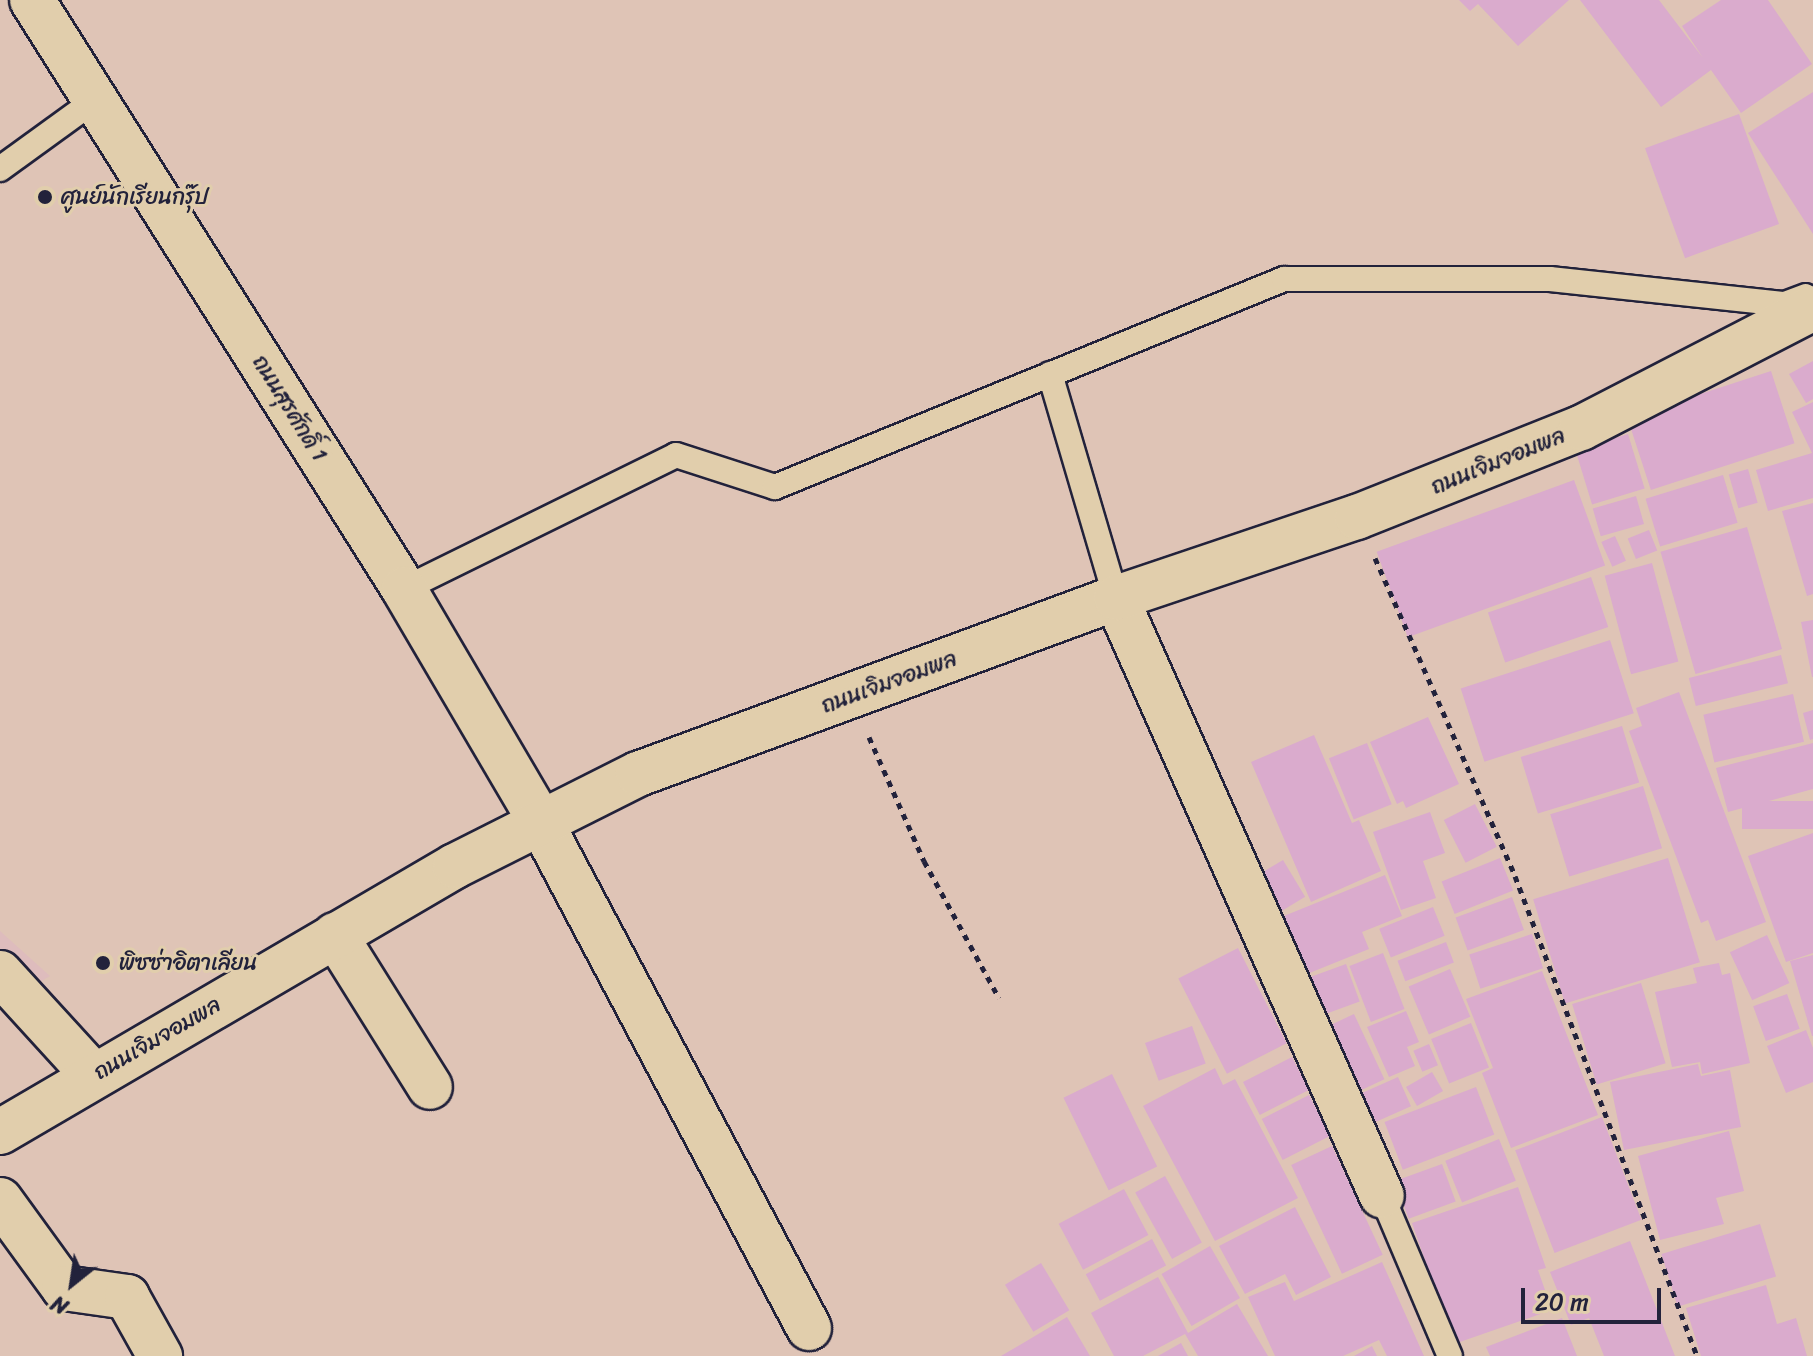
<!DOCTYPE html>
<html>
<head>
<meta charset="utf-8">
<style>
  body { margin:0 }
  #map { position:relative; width:1813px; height:1356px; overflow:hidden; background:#dfc4b6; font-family:Sriracha,"Playpen Sans Thai",sans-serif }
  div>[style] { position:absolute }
  .built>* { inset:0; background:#debcbd }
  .building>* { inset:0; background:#daabcd; transform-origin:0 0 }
  .path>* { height:5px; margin-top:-2.5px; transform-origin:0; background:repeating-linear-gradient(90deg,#22223b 0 6px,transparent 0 12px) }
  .roads { filter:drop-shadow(2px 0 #22223b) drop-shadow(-2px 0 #22223b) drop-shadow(0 2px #22223b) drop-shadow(0 -2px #22223b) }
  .service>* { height:24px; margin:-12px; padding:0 12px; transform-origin:12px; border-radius:12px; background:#e1ceac }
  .minor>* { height:44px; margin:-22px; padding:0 22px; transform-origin:22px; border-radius:22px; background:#e1ceac }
  .tertiary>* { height:44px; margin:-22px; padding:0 22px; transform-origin:22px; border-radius:22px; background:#e1ceac }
  .secondary>* { height:44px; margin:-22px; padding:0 22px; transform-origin:22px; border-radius:22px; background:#e1ceac }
  .dots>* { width:22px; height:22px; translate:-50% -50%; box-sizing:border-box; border:4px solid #e1ceac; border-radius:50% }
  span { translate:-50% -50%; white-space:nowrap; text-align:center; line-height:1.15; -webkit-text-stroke:6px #e1ceac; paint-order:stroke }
  .poi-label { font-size:22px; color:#22223b }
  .left { translate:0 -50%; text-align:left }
  .street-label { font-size:22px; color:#22223b }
  .north { position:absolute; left:32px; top:1244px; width:80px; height:80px; -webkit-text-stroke:6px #e1ceac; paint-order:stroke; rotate:210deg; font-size:22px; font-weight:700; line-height:32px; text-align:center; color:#22223b }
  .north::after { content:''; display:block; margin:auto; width:28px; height:36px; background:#22223b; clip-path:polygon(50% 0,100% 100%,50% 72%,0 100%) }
  .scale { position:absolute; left:1521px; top:1288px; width:140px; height:36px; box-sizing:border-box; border:4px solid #22223b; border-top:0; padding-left:10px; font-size:24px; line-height:28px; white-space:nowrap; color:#22223b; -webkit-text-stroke:6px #e1ceac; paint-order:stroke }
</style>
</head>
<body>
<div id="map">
  <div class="built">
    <div style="clip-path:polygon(0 931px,50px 976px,0 1006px)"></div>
  </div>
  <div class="building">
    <div style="clip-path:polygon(1459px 0,1569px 0,1518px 46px,1478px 4px,1470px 11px)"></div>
    <div style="clip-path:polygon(1580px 0,1659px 0,1703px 58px,1682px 26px,1721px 0,1768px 0,1812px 64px,1741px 113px,1711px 70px,1661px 107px)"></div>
    <div style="clip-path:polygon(1813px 92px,1813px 234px,1748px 133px)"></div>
    <div style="left:1739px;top:114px;width:117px;height:100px;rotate:70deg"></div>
    <div style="clip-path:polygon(1813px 361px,1813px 399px,1806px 403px,1789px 374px)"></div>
    <div style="left:1771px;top:371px;width:76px;height:151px;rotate:72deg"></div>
    <div style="clip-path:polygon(1813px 402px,1813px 498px,1768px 511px,1756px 470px,1812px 453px,1792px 412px)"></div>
    <div style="left:1628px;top:434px;width:57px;height:55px;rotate:73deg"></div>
    <div style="left:1748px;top:469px;width:35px;height:20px;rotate:74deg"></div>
    <div style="left:1723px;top:475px;width:50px;height:81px;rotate:73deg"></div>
    <div style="left:1574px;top:480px;width:91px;height:210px;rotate:70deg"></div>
    <div style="left:1636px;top:496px;width:29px;height:45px;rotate:74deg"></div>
    <div style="clip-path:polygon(1813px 503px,1813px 594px,1807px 596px,1782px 511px)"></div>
    <div style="left:1747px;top:527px;width:127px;height:90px;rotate:74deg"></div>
    <div style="left:1649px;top:530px;width:22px;height:23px;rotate:68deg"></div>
    <div style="left:1615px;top:536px;width:27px;height:15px;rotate:66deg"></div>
    <div style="left:1652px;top:563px;width:102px;height:49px;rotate:75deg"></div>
    <div style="left:1591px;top:577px;width:53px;height:109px;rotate:71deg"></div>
    <div style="clip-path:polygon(1813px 620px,1813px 677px,1812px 677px,1801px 622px)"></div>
    <div style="left:1610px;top:640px;width:77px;height:157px;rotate:72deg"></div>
    <div style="left:1781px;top:655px;width:29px;height:95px;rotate:76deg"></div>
    <div style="clip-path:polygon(1679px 692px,1766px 922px,1716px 941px,1708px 920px,1701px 923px,1629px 731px,1642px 726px,1636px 708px)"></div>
    <div style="left:1793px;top:694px;width:49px;height:92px;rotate:77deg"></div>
    <div style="clip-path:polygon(1813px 710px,1813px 739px,1810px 740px,1803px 713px)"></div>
    <div style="clip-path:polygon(1428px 717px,1459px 784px,1406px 808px,1403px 801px,1397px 804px,1370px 742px)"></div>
    <div style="left:1622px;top:726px;width:59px;height:106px;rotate:73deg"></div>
    <div style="clip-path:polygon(1314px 735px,1352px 823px,1359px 820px,1381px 871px,1311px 902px,1251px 762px)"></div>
    <div style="left:1367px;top:743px;width:66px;height:41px;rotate:68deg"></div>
    <div style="clip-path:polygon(1813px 743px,1813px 789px,1728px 812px,1716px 768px)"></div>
    <div style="left:1643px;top:786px;width:65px;height:97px;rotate:73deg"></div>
    <div style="left:1813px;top:801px;width:28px;height:71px;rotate:90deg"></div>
    <div style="left:1475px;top:804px;width:48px;height:35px;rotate:63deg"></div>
    <div style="clip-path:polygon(1430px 812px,1445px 853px,1423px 861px,1436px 898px,1401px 910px,1373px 832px)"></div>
    <div style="clip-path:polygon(1813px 833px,1813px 953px,1786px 962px,1748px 856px)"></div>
    <div style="left:1500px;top:858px;width:35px;height:63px;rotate:68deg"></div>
    <div style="left:1668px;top:858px;width:109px;height:141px;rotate:73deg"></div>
    <div style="left:1283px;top:860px;width:43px;height:37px;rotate:59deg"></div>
    <div style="clip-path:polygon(1385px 875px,1402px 916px,1362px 932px,1369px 949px,1302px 976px,1279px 918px)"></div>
    <div style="left:1512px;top:897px;width:35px;height:60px;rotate:70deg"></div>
    <div style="left:1433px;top:907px;width:31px;height:58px;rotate:68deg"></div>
    <div style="left:1532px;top:934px;width:36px;height:66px;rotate:72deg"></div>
    <div style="left:1767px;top:935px;width:53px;height:41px;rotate:65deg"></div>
    <div style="left:1446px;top:942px;width:22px;height:52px;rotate:69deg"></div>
    <div style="left:1238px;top:948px;width:107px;height:67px;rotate:63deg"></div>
    <div style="left:1383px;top:953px;width:60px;height:36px;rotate:69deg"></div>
    <div style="clip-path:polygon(1813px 955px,1813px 1036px,1812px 1036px,1790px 961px)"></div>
    <div style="clip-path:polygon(1719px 963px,1722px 975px,1730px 973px,1750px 1063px,1702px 1074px,1700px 1062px,1672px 1067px,1655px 992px,1697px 983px,1693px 968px)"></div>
    <div style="left:1346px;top:964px;width:40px;height:43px;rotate:70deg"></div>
    <div style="left:1450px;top:969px;width:52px;height:45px;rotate:67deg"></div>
    <div style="clip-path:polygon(1542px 971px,1598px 1115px,1511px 1148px,1482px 1073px,1493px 1068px,1466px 999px)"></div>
    <div style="left:1641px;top:983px;width:84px;height:72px;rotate:73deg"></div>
    <div style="left:1787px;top:994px;width:37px;height:36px;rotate:70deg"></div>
    <div style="clip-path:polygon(1406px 1011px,1419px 1042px,1407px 1047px,1415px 1066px,1389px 1077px,1367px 1027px)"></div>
    <div style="left:1354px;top:1014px;width:72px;height:30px;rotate:65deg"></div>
    <div style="left:1471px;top:1023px;width:48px;height:43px;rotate:68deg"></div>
    <div style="left:1192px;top:1026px;width:40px;height:50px;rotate:70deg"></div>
    <div style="clip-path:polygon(1806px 1030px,1813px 1048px,1813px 1082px,1786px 1093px,1767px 1046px)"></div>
    <div style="left:1429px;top:1044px;width:23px;height:17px;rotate:67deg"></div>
    <div style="left:1292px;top:1057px;width:37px;height:55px;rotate:63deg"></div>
    <div style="clip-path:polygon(1698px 1064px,1701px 1076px,1730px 1070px,1741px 1127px,1624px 1150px,1610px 1082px)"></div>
    <div style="clip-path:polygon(1215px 1068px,1223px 1085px,1235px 1079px,1298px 1198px,1215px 1241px,1143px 1106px)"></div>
    <div style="left:1432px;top:1072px;width:22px;height:30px;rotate:60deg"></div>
    <div style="left:1112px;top:1074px;width:103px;height:54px;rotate:64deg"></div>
    <div style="left:1398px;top:1077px;width:32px;height:45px;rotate:66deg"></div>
    <div style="left:1476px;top:1087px;width:51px;height:98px;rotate:69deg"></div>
    <div style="left:1309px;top:1095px;width:46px;height:53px;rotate:63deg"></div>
    <div style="left:1602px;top:1117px;width:110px;height:93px;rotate:69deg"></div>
    <div style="clip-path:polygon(1729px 1131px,1744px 1191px,1716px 1198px,1724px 1224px,1660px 1240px,1638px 1156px)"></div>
    <div style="left:1499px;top:1139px;width:45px;height:58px;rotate:68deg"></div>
    <div style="left:1332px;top:1146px;width:120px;height:45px;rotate:65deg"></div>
    <div style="left:1442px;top:1164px;width:40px;height:50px;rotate:70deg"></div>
    <div style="left:1165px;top:1176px;width:76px;height:34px;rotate:61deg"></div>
    <div style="clip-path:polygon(1518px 1187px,1546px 1268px,1538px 1270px,1552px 1310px,1454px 1344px,1412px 1223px)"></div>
    <div style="left:1124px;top:1189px;width:52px;height:74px;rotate:62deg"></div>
    <div style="clip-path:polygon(1295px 1207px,1331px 1277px,1296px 1295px,1285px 1274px,1245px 1294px,1219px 1246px)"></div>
    <div style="left:1760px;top:1224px;width:55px;height:103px;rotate:73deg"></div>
    <div style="left:1152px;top:1239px;width:30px;height:75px;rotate:62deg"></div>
    <div style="clip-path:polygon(1630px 1241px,1675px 1356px,1604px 1356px,1589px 1318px,1571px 1325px,1550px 1272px)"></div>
    <div style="left:1210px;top:1246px;width:60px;height:56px;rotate:60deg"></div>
    <div style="clip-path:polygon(1382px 1262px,1424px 1356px,1387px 1356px,1379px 1340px,1343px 1356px,1275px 1356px,1248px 1297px,1285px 1282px,1294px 1301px)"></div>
    <div style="left:1041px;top:1263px;width:55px;height:42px;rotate:59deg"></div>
    <div style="clip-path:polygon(1158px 1277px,1188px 1333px,1237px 1304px,1268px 1356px,1198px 1356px,1185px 1334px,1143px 1356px,1114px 1356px,1091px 1313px)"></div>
    <div style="clip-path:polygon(1766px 1285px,1777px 1324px,1796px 1318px,1807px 1356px,1701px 1356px,1686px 1308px)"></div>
    <div style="clip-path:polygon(1067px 1317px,1090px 1356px,1001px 1356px)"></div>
    <div style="clip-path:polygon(1562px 1318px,1577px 1356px,1490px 1356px,1486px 1347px)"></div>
    <div style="clip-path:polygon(1181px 1343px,1188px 1356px,1158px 1356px)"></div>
    <div style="clip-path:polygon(1372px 1346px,1377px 1356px,1354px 1356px)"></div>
  </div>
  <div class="path">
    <div style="left:1375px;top:558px;width:347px;rotate:66.2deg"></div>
    <div style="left:1515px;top:876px;width:513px;rotate:69.23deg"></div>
    <div style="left:869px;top:737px;width:136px;rotate:66.1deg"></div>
    <div style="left:924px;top:861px;width:156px;rotate:61.3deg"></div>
  </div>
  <div class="roads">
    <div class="service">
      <div style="left:0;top:169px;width:117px;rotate:-36deg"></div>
      <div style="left:1050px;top:374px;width:234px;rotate:73.6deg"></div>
      <div style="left:404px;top:589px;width:303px;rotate:-26.2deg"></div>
      <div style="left:676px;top:455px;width:104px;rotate:17.9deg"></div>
      <div style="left:775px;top:487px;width:550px;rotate:-22.23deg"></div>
      <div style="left:1284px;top:279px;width:266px"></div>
      <div style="left:1550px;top:279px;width:236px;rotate:6.1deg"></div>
      <div style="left:1785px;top:304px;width:22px;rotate:-21deg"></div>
      <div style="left:1382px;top:1196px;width:174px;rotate:67deg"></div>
    </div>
    <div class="minor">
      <div style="left:1116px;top:598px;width:654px;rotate:66.02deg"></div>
      <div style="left:540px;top:821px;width:574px;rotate:62.05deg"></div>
      <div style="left:335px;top:935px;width:179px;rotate:58deg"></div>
      <div style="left:0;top:1200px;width:109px;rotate:54deg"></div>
      <div style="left:64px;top:1288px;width:64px;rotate:8.1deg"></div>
      <div style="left:127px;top:1297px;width:68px;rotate:60.8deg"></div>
    </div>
    <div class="tertiary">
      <div style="left:32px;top:0;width:697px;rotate:57.72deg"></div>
      <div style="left:404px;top:589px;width:269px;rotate:59.6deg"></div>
      <div style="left:0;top:973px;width:138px;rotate:47.6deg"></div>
    </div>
    <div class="secondary">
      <div style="left:0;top:1132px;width:527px;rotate:-30.31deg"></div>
      <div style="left:455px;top:866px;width:205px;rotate:-26.7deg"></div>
      <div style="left:638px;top:774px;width:509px;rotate:-20.21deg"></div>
      <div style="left:1116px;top:598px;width:254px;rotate:-18.6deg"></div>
      <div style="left:1357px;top:517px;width:241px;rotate:-21.7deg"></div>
      <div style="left:1581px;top:428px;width:261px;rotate:-27.3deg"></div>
    </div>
  </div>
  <div class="dots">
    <div style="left:45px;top:197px;background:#22223b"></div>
    <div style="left:103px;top:963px;background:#22223b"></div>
  </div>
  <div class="poi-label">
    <span class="left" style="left:61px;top:197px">ศูนย์นักเรียนกรุ๊ป</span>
    <span class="left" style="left:119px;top:963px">พิซซ่าอิตาเลียน</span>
  </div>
  <div class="street-label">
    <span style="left:290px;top:408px;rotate:58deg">ถนนสุรศักดิ์ 1</span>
    <span style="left:1498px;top:461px;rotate:-22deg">ถนนเจิมจอมพล</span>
    <span style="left:889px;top:682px;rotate:-20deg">ถนนเจิมจอมพล</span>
    <span style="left:157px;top:1038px;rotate:-30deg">ถนนเจิมจอมพล</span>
  </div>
  <div class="north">N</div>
  <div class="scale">20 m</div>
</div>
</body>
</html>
